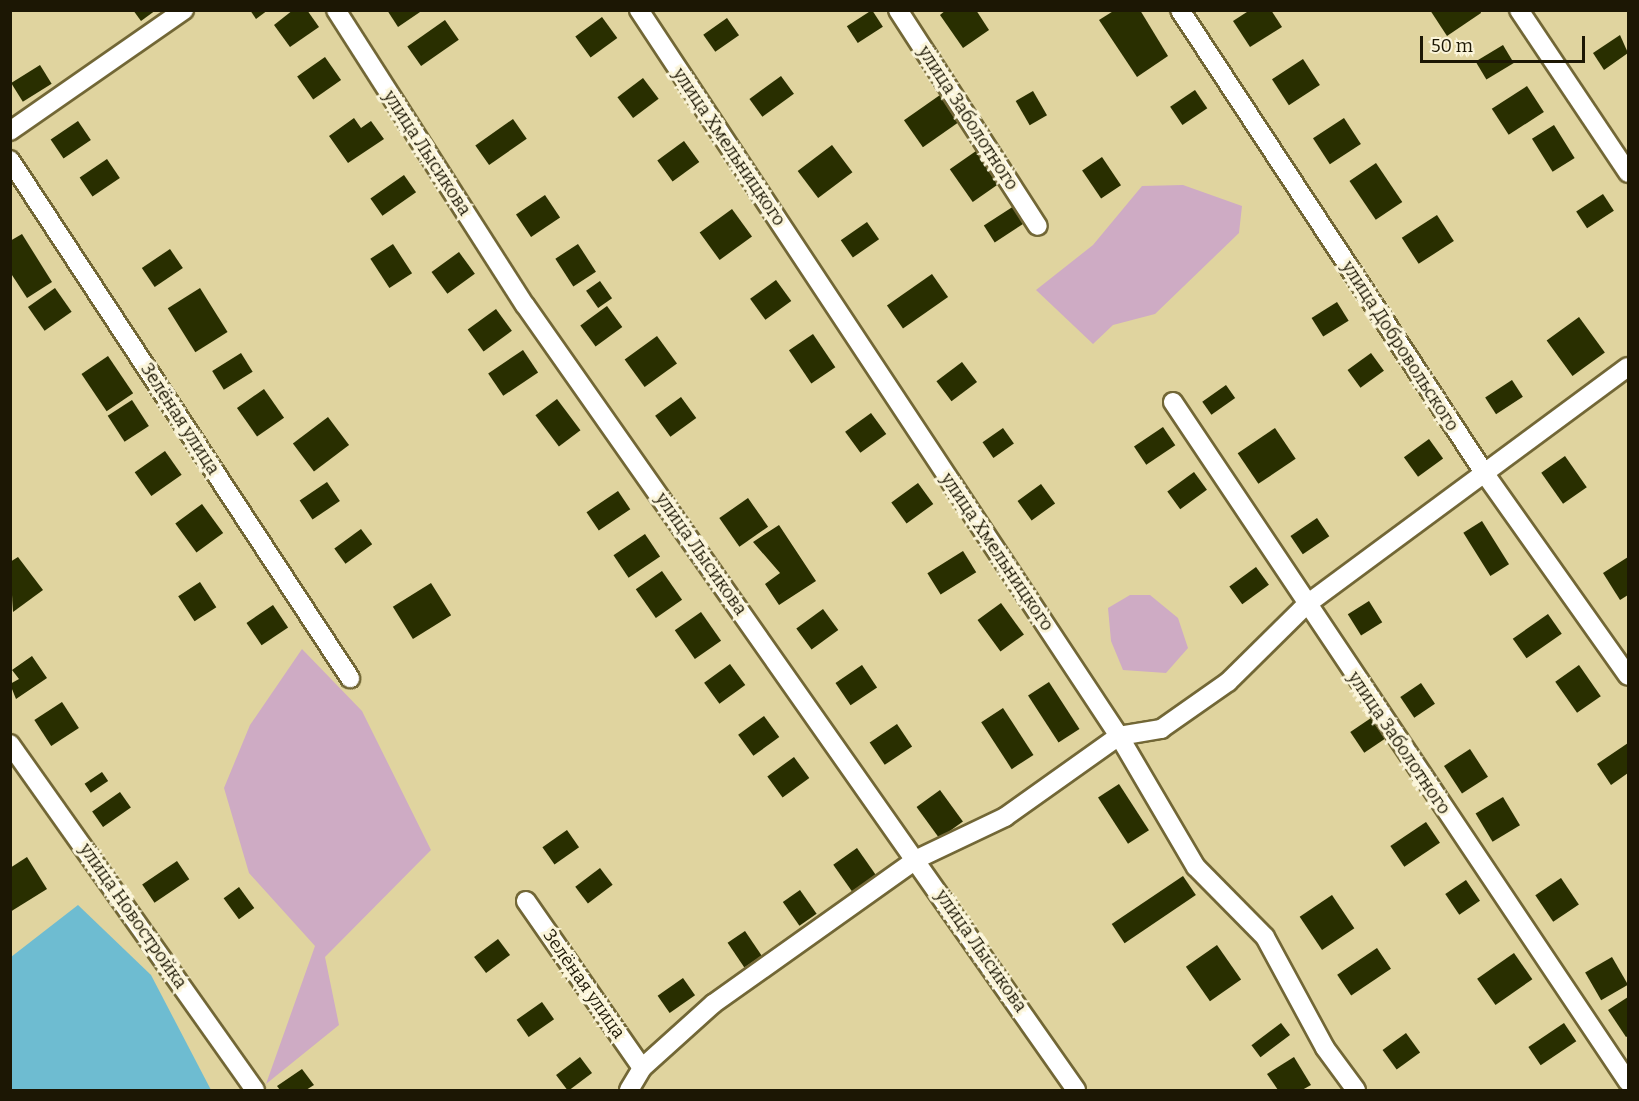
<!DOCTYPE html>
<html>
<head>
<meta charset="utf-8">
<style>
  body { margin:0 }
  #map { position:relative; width:1639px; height:1101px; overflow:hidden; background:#e0d49f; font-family:Bitter,serif }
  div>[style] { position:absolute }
  .green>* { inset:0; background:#ceabc4 }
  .water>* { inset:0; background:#6ebcd1 }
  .building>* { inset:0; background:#292f00; transform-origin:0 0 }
  .roads { filter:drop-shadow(2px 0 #726736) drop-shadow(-2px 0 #726736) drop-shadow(0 2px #726736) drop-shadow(0 -2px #726736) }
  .minor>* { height:18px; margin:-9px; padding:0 9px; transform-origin:9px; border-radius:9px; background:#fff }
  span { translate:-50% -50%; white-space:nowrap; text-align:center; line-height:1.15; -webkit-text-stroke:6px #fbf5da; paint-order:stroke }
  .street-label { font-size:18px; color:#1c1704 }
  .frame { position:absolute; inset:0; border:12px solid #1c1704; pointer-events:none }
  .scale { position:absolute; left:1420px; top:36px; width:165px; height:27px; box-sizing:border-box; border:3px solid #1c1704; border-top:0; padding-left:8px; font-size:18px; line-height:21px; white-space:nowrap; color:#1c1704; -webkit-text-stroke:4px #fbf5da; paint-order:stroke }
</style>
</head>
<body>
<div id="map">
  <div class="green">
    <div style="clip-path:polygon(1183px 185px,1242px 206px,1239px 233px,1155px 314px,1113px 325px,1093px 344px,1036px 290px,1093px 245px,1142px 186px)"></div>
    <div style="clip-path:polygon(1130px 595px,1150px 595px,1178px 618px,1188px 648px,1166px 673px,1123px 670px,1111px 641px,1108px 608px)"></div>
    <div style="clip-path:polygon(302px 649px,362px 711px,431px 850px,325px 957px,339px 1025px,266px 1084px,315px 946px,249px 873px,224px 788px,250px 725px)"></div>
  </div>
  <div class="water">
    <div style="clip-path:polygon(78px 905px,151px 975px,211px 1090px,11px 1090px,11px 957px)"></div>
  </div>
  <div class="building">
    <div style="clip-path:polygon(133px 10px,156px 10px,141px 21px)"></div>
    <div style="clip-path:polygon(250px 10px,268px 10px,256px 19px)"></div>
    <div style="clip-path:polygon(293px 10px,307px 10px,319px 27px,290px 47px,274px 25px)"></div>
    <div style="clip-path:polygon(387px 10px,423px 10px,398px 27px)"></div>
    <div style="left:872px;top:10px;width:20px;height:30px;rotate:57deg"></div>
    <div style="clip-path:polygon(946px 10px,976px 10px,989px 30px,963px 48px,940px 15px)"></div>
    <div style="clip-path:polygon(1115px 10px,1140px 10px,1168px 56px,1137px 77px,1099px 20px)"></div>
    <div style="clip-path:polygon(1250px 10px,1271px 10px,1282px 27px,1250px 47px,1233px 21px)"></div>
    <div style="clip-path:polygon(1430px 10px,1480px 10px,1481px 13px,1447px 36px)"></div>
    <div style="left:602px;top:17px;width:26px;height:33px;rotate:54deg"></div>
    <div style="left:727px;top:18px;width:21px;height:29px;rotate:55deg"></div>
    <div style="left:445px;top:20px;width:24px;height:46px;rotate:55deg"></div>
    <div style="clip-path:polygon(1620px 35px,1628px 53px,1604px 70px,1593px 53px)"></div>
    <div style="left:1503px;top:45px;width:21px;height:32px;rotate:59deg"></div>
    <div style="left:325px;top:57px;width:28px;height:34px;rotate:55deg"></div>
    <div style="left:1303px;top:59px;width:31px;height:37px;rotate:57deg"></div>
    <div style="left:40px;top:65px;width:22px;height:34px;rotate:58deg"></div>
    <div style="left:781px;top:76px;width:22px;height:39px;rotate:54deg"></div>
    <div style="left:643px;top:78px;width:26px;height:32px;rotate:53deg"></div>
    <div style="left:1527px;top:86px;width:31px;height:42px;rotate:57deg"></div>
    <div style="left:1195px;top:90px;width:22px;height:30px;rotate:56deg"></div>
    <div style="left:1033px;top:91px;width:28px;height:20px;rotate:60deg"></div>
    <div style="left:940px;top:95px;width:33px;height:44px;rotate:55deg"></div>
    <div style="clip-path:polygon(354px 118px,361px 128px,371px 121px,384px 139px,348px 163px,329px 136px)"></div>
    <div style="left:1344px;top:118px;width:31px;height:37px;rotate:57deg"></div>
    <div style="left:513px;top:119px;width:24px;height:46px;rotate:55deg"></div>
    <div style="left:78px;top:121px;width:23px;height:33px;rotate:56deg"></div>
    <div style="left:1554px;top:125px;width:39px;height:26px;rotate:58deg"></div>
    <div style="left:684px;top:141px;width:26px;height:33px;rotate:54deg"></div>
    <div style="left:832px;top:145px;width:34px;height:43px;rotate:53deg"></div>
    <div style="left:976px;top:151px;width:40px;height:32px;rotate:55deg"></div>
    <div style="left:1102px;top:157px;width:34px;height:24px;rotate:56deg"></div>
    <div style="left:107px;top:159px;width:23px;height:33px;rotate:56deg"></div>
    <div style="left:1376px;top:163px;width:47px;height:32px;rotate:56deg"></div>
    <div style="left:404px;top:175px;width:21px;height:41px;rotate:55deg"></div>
    <div style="left:1603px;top:194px;width:20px;height:32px;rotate:57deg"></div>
    <div style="left:545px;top:195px;width:27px;height:35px;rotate:56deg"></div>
    <div style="left:1014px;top:206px;width:20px;height:36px;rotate:57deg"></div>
    <div style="left:732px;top:209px;width:34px;height:40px;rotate:54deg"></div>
    <div style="left:1437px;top:215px;width:31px;height:42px;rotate:57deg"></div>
    <div style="left:867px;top:222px;width:21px;height:32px;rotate:55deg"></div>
    <div style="clip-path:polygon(22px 234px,52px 282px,27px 298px,10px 272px,10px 241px)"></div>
    <div style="left:393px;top:244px;width:35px;height:27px;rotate:57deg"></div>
    <div style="left:578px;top:244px;width:33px;height:27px;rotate:57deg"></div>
    <div style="left:170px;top:249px;width:23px;height:34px;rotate:56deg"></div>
    <div style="left:459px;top:252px;width:27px;height:34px;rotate:54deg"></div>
    <div style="left:932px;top:274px;width:28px;height:55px;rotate:55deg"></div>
    <div style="left:776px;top:280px;width:26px;height:32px;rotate:54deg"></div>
    <div style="left:600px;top:281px;width:21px;height:17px;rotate:55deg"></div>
    <div style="left:55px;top:288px;width:29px;height:33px;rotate:55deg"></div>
    <div style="left:200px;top:288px;width:52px;height:38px;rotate:58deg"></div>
    <div style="left:1337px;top:302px;width:22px;height:30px;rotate:58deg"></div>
    <div style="left:607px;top:306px;width:26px;height:33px;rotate:54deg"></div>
    <div style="left:496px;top:309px;width:27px;height:35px;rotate:54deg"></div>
    <div style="left:1579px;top:317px;width:44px;height:40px;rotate:54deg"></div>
    <div style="left:813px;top:334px;width:40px;height:29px;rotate:56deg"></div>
    <div style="left:657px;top:336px;width:34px;height:40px;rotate:54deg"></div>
    <div style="left:523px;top:350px;width:27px;height:42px;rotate:56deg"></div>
    <div style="left:241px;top:353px;width:22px;height:34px;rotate:58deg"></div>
    <div style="left:1371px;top:353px;width:22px;height:29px;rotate:54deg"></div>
    <div style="left:108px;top:356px;width:45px;height:32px;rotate:56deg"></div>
    <div style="left:962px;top:362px;width:25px;height:32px;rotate:53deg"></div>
    <div style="left:1512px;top:380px;width:20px;height:32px;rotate:57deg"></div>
    <div style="left:1226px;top:385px;width:16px;height:29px;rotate:55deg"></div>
    <div style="left:264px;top:389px;width:35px;height:33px;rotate:55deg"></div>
    <div style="left:681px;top:397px;width:26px;height:32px;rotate:54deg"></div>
    <div style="left:557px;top:399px;width:39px;height:27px;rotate:53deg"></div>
    <div style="left:132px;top:400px;width:31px;height:29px;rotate:57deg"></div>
    <div style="left:871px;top:413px;width:26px;height:32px;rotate:54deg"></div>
    <div style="left:328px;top:417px;width:35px;height:44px;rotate:53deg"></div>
    <div style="left:1163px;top:427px;width:22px;height:35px;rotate:56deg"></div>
    <div style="left:1003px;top:428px;width:19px;height:25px;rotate:55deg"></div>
    <div style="left:1275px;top:428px;width:37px;height:45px;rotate:56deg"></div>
    <div style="left:1429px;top:439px;width:24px;height:31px;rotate:54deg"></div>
    <div style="left:165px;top:451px;width:29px;height:37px;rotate:55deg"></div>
    <div style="left:1565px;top:456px;width:38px;height:29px;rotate:55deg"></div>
    <div style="left:1194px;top:472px;width:22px;height:33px;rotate:54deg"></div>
    <div style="left:327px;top:482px;width:23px;height:33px;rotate:56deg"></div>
    <div style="left:918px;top:483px;width:26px;height:33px;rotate:54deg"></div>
    <div style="left:1041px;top:484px;width:24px;height:29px;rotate:54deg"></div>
    <div style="left:618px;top:491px;width:22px;height:38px;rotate:56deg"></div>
    <div style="left:748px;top:498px;width:35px;height:35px;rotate:55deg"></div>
    <div style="left:202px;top:504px;width:36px;height:33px;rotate:54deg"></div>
    <div style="left:1317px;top:518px;width:22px;height:32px;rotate:56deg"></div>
    <div style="left:1482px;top:521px;width:51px;height:22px;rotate:58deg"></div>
    <div style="clip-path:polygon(779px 525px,816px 581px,779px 605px,765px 584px,780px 573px,753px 542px)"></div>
    <div style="left:361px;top:529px;width:19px;height:33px;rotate:54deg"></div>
    <div style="left:645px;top:534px;width:27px;height:38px;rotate:56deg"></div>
    <div style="left:963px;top:551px;width:25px;height:42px;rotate:58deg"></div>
    <div style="clip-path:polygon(18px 557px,43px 590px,13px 612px,10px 562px)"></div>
    <div style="clip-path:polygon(1628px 557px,1628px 595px,1620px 600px,1603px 573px)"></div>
    <div style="left:1256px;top:567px;width:22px;height:33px;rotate:54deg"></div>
    <div style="left:662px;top:571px;width:35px;height:32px;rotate:55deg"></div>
    <div style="left:200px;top:582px;width:30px;height:26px;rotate:57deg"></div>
    <div style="left:431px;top:583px;width:38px;height:45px;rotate:58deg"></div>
    <div style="left:1369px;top:601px;width:25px;height:25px;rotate:58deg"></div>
    <div style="left:1001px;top:603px;width:39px;height:29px;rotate:54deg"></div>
    <div style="left:273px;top:605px;width:27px;height:32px;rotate:56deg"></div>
    <div style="left:823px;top:609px;width:26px;height:33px;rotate:54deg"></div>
    <div style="left:701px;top:612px;width:35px;height:32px;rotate:55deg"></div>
    <div style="left:1548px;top:614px;width:24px;height:43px;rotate:55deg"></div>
    <div style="clip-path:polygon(32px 656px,47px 678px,16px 699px,10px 684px,19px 679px,12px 670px)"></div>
    <div style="left:730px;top:664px;width:26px;height:32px;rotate:54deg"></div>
    <div style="left:862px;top:665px;width:27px;height:32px;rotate:56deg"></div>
    <div style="left:1579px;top:665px;width:38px;height:29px;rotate:55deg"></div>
    <div style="left:1049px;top:682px;width:56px;height:25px;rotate:57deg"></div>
    <div style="left:1421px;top:683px;width:25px;height:25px;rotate:56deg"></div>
    <div style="left:62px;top:702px;width:31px;height:33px;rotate:57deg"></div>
    <div style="left:1003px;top:708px;width:56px;height:26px;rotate:57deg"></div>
    <div style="left:764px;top:716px;width:26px;height:32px;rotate:54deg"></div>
    <div style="left:1371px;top:718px;width:25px;height:25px;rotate:56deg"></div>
    <div style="left:897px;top:724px;width:27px;height:33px;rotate:56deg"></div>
    <div style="clip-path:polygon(1628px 743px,1628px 773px,1611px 785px,1597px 764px)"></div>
    <div style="left:1470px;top:749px;width:33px;height:31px;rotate:57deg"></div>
    <div style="left:794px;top:757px;width:26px;height:33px;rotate:54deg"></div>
    <div style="left:102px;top:772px;width:11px;height:21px;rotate:56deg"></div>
    <div style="left:1119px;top:784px;width:55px;height:25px;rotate:57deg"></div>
    <div style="left:940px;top:790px;width:39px;height:29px;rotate:54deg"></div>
    <div style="left:120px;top:792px;width:19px;height:34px;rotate:55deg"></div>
    <div style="left:1503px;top:797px;width:33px;height:32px;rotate:59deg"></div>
    <div style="left:1426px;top:822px;width:25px;height:43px;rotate:56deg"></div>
    <div style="left:567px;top:830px;width:21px;height:30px;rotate:55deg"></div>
    <div style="left:857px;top:848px;width:39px;height:29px;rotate:55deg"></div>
    <div style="clip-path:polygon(27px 857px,47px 889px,10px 912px,10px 868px)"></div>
    <div style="left:177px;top:861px;width:22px;height:42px;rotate:56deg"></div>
    <div style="left:600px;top:868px;width:21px;height:31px;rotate:53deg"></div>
    <div style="left:1183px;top:876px;width:23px;height:86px;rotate:56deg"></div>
    <div style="left:1561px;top:878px;width:32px;height:31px;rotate:56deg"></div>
    <div style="left:1466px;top:880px;width:25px;height:25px;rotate:56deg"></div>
    <div style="left:239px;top:887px;width:26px;height:19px;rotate:54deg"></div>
    <div style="left:800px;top:890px;width:29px;height:21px;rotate:55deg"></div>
    <div style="left:1332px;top:895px;width:40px;height:39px;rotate:56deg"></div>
    <div style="left:745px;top:931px;width:30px;height:21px;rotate:56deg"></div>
    <div style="left:498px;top:939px;width:20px;height:30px;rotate:53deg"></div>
    <div style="left:1217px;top:945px;width:42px;height:38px;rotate:55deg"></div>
    <div style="left:1377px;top:948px;width:25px;height:48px;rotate:56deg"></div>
    <div style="left:1514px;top:953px;width:32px;height:45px;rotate:55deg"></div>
    <div style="left:1612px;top:957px;width:32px;height:31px;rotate:60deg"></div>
    <div style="left:683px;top:978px;width:21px;height:31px;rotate:55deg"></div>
    <div style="clip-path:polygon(1628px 997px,1628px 1036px,1626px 1037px,1608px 1010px)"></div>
    <div style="left:542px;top:1002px;width:21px;height:31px;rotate:55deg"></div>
    <div style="left:1281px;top:1023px;width:15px;height:37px;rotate:53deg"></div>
    <div style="left:1564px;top:1023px;width:22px;height:43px;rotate:56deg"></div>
    <div style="left:1406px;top:1033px;width:24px;height:29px;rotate:54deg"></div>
    <div style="left:580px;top:1057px;width:20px;height:30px;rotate:53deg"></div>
    <div style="clip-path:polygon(1294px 1057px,1311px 1085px,1302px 1090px,1278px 1090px,1267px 1074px)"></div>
    <div style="clip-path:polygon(302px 1069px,314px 1085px,306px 1090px,280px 1090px,277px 1086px)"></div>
  </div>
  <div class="roads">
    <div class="minor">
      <div style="left:336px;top:10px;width:350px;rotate:57.4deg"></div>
      <div style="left:525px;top:305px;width:959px;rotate:54.93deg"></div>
      <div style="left:639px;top:10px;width:870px;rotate:56.53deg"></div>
      <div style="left:1119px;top:736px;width:152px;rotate:59.6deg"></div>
      <div style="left:1196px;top:867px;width:98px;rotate:45.4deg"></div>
      <div style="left:1265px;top:937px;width:126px;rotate:61.6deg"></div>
      <div style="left:1325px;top:1048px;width:52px;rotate:53.6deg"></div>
      <div style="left:898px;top:10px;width:257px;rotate:57.1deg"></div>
      <div style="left:1180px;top:10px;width:555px;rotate:56.68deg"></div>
      <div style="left:1485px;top:474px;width:247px;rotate:54.7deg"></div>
      <div style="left:1519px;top:10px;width:196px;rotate:56.2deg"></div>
      <div style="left:10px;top:131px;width:212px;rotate:-34.8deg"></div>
      <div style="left:10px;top:160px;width:620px;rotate:56.72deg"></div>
      <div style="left:1173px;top:402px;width:818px;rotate:56.21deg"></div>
      <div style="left:10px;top:744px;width:424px;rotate:54.7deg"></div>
      <div style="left:526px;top:901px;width:203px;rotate:55.2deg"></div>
      <div style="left:629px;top:1090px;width:26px;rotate:-59deg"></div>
      <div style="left:642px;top:1068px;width:96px;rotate:-42deg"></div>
      <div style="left:713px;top:1004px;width:250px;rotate:-35.4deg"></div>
      <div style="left:917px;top:859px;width:98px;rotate:-25.5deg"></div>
      <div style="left:1005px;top:817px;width:140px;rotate:-35.4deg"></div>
      <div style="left:1119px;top:736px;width:43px;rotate:-9.5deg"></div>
      <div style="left:1161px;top:729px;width:82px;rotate:-35deg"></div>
      <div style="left:1228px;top:682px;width:110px;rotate:-44.6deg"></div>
      <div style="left:1306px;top:605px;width:400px;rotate:-36.5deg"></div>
    </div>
  </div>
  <div class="street-label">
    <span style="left:968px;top:118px;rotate:57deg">улица Заболотного</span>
    <span style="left:729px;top:147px;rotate:56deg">улица Хмельницкого</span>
    <span style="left:427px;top:153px;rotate:57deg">улица Лысикова</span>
    <span style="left:1400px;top:346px;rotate:57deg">улица Добровольского</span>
    <span style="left:180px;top:419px;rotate:57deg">Зелёная улица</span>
    <span style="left:997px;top:552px;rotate:56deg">улица Хмельницкого</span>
    <span style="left:701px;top:554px;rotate:55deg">улица Лысикова</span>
    <span style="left:1399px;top:743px;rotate:56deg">улица Заболотного</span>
    <span style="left:133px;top:916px;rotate:55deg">улица Новостройка</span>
    <span style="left:981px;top:951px;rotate:55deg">улица Лысикова</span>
    <span style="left:584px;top:984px;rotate:55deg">Зелёная улица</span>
  </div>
  <div class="frame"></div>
  <div class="scale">50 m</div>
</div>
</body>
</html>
